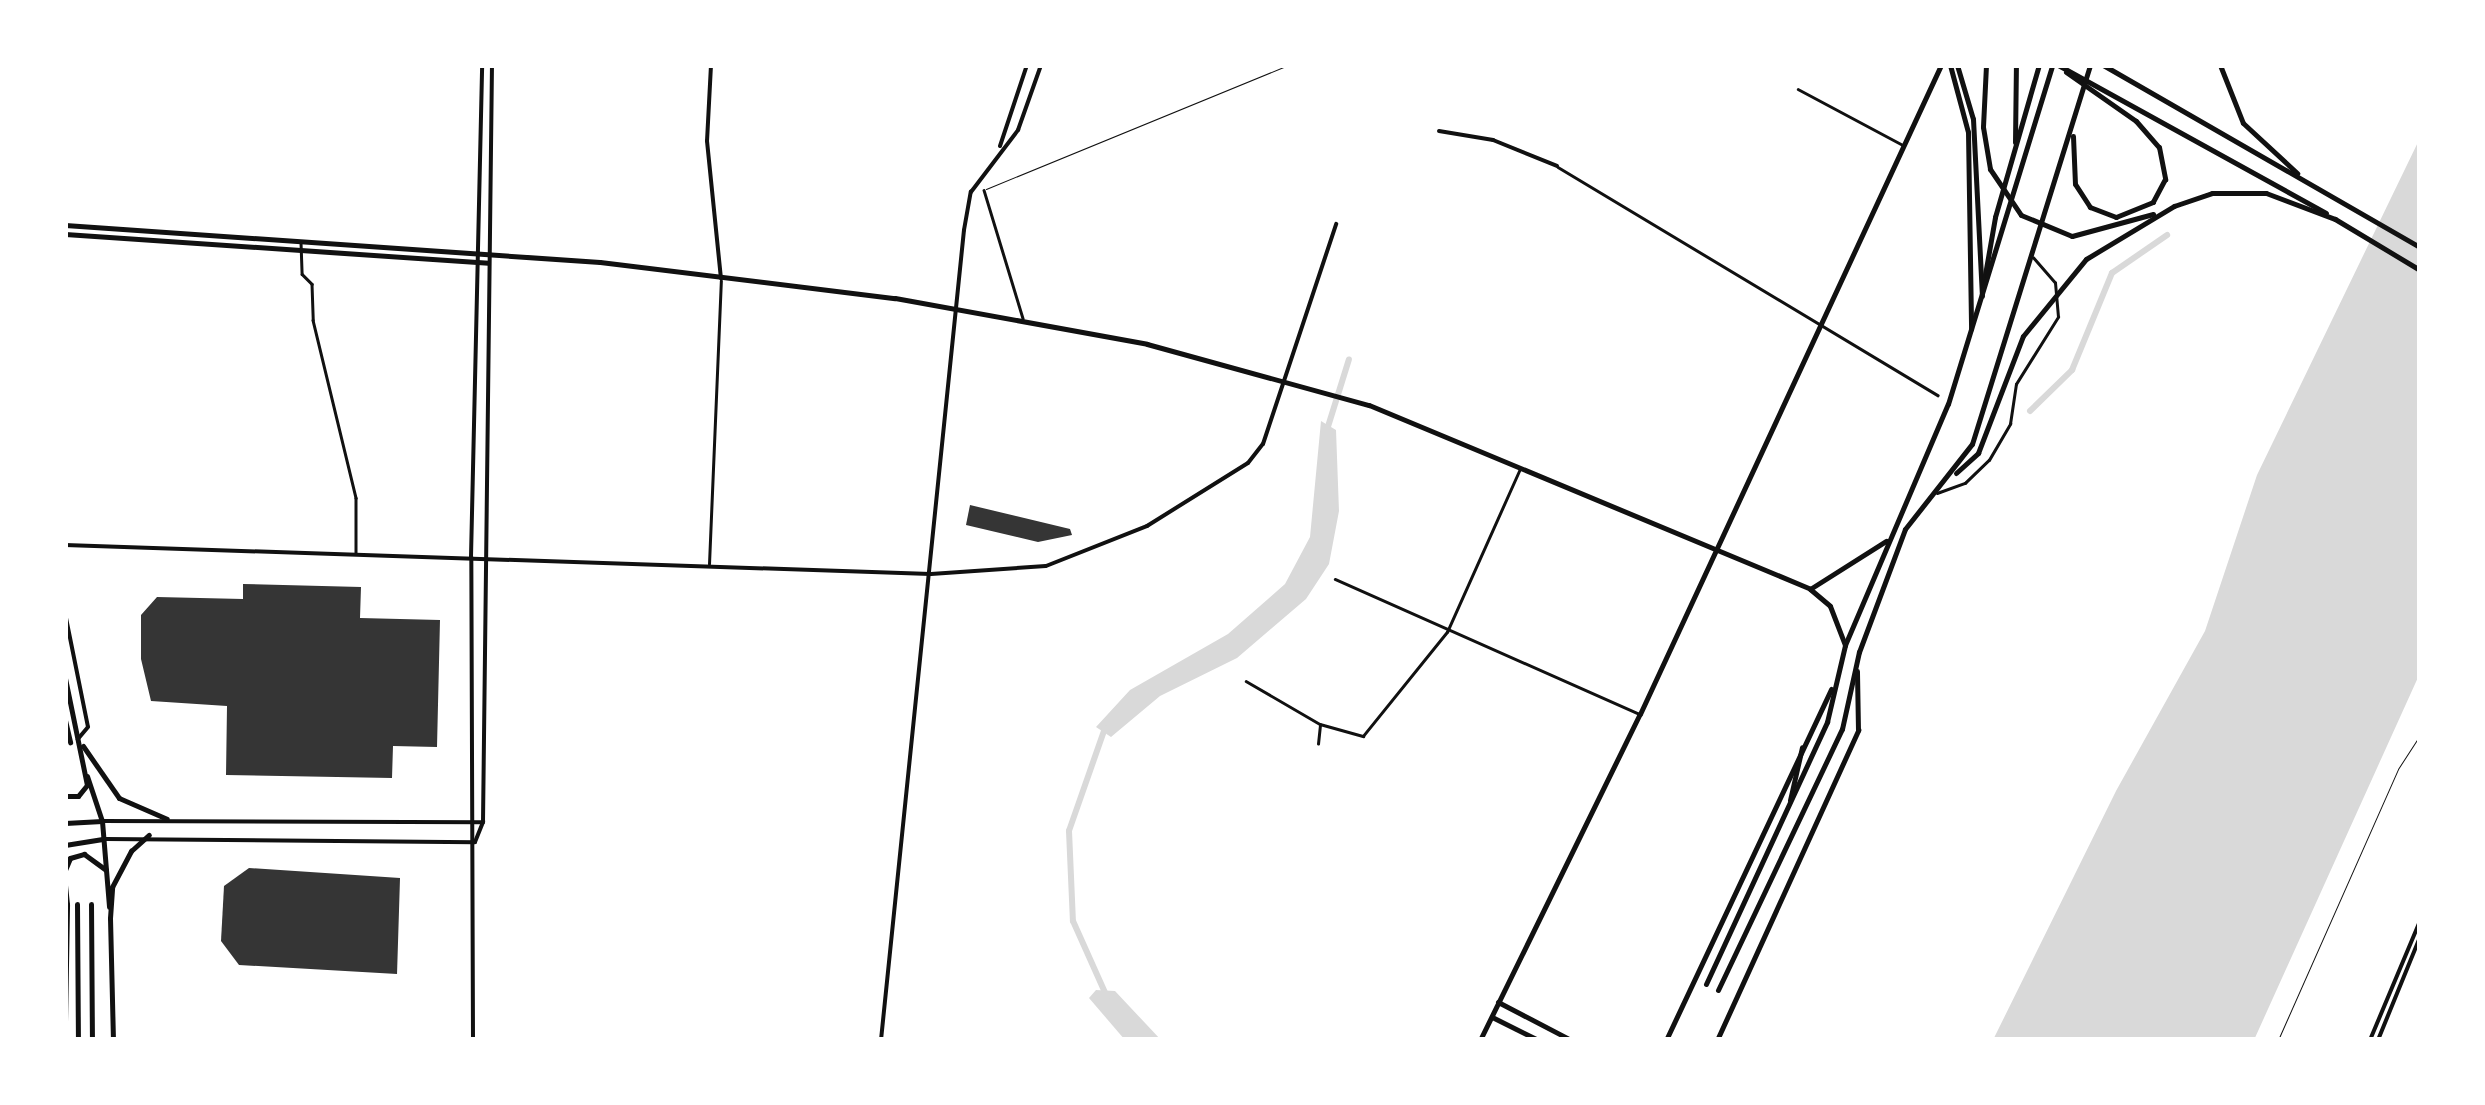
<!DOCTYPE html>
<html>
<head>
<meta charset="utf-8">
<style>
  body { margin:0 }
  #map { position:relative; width:2485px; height:1105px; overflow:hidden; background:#fff; font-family:"Noto Serif",serif }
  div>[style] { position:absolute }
  .water>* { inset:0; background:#d9d9d9 }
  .canal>* { height:6px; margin:-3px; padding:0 3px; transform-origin:3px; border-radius:3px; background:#d9d9d9 }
  .building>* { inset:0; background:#353535 }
  .path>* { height:1px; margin:-0.5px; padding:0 0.5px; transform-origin:0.5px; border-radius:0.5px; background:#111 }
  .service>* { height:1px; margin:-0.5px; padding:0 0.5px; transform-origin:0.5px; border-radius:0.5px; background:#111 }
  .minor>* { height:2.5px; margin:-1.25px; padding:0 1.25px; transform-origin:1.25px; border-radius:1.25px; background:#111 }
  .tertiary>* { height:4px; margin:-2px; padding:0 2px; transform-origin:2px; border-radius:2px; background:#111 }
  .secondary>* { height:5px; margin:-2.5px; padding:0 2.5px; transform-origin:2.5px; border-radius:2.5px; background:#111 }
  .primary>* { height:5px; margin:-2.5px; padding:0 2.5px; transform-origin:2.5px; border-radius:2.5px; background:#111 }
  .trunk>* { height:5px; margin:-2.5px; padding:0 2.5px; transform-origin:2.5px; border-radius:2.5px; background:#111 }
  span { translate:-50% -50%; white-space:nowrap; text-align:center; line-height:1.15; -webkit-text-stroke:10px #fff; paint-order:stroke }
  .frame { position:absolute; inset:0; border:68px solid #fff; pointer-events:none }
</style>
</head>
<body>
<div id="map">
  <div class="water">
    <div style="clip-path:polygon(2420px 138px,2420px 673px,2254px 1040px,1993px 1040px,2116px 791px,2205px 631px,2257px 475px)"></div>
    <div style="clip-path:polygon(1321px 421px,1336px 430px,1339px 511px,1329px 564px,1306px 599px,1237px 658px,1160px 696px,1111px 737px,1096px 727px,1130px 690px,1228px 634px,1285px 584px,1310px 537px)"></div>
    <div style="clip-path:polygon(1096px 990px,1115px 991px,1161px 1040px,1125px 1040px,1089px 998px)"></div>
  </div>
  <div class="canal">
    <div style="left:2030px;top:411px;width:59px;rotate:-44.3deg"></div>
    <div style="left:2072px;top:370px;width:105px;rotate:-67.6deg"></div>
    <div style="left:2112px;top:273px;width:67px;rotate:-34.6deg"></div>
    <div style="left:1326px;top:433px;width:77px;rotate:-72.7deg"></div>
    <div style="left:1105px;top:728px;width:109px;rotate:109.3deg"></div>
    <div style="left:1069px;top:831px;width:90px;rotate:87.5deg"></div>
    <div style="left:1073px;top:921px;width:83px;rotate:65.9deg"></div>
  </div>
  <div class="building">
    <div style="clip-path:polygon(970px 505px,1070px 529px,1072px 535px,1038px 542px,966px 525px)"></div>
    <div style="clip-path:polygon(243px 584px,361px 587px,360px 618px,440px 620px,437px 747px,393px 746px,392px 778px,226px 775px,227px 706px,151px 701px,141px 659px,141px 615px,157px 597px,243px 599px)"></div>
    <div style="clip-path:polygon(249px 868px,400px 878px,397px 974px,239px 965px,221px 941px,224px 886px)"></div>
  </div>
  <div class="path">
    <div style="left:2278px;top:1040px;width:296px;rotate:-66.1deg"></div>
    <div style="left:2398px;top:769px;width:40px;rotate:-57.1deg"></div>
  </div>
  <div class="service">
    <div style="left:986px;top:189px;width:326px;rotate:-22.3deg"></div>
  </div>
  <div class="minor">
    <div style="left:1798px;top:89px;width:119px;rotate:28.1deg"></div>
    <div style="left:1558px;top:167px;width:443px;rotate:31deg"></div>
    <div style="left:984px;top:190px;width:134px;rotate:73.1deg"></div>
    <div style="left:301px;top:242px;width:32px;rotate:88deg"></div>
    <div style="left:302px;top:274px;width:14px;rotate:45deg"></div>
    <div style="left:312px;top:284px;width:36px;rotate:88deg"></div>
    <div style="left:313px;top:320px;width:183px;rotate:76.4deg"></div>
    <div style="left:356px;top:498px;width:54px;rotate:90deg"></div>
    <div style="left:1937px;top:493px;width:30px;rotate:-20deg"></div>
    <div style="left:1965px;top:483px;width:33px;rotate:-44deg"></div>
    <div style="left:1989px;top:460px;width:42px;rotate:-59.7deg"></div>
    <div style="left:2010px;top:424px;width:40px;rotate:-81.5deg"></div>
    <div style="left:2016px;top:384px;width:79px;rotate:-57.9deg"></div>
    <div style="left:2058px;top:317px;width:34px;rotate:-95deg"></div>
    <div style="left:2055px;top:283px;width:33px;rotate:-131deg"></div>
    <div style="left:709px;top:564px;width:283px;rotate:-87.6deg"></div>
    <div style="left:1335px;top:579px;width:333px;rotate:23.9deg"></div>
    <div style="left:1246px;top:681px;width:86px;rotate:30.2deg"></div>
    <div style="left:1320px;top:724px;width:45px;rotate:15.6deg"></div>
    <div style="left:1363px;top:736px;width:134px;rotate:-51.1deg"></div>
    <div style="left:1447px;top:632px;width:179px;rotate:-65.9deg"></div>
    <div style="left:1318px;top:744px;width:19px;rotate:-84deg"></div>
  </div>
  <div class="tertiary">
    <div style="left:711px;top:65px;width:76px;rotate:93deg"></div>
    <div style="left:707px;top:141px;width:138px;rotate:84.2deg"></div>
    <div style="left:1439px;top:131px;width:55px;rotate:9.5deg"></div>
    <div style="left:1493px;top:140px;width:69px;rotate:22.1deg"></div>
    <div style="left:1000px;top:146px;width:85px;rotate:-71.6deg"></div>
    <div style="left:65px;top:545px;width:866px;rotate:1.92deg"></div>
    <div style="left:931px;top:574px;width:115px;rotate:-4deg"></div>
    <div style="left:1046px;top:566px;width:109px;rotate:-21.6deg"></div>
    <div style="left:1147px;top:526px;width:119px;rotate:-32deg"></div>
    <div style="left:1248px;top:463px;width:24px;rotate:-52deg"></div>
    <div style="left:1263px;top:444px;width:232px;rotate:-71.6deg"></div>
    <div style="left:65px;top:613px;width:116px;rotate:78.6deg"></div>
    <div style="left:88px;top:727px;width:16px;rotate:130deg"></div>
    <div style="left:103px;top:821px;width:380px;rotate:0.2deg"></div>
    <div style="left:106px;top:839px;width:369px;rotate:0.5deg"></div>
    <div style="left:475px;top:842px;width:22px;rotate:-68deg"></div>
    <div style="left:483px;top:822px;width:757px;rotate:-89.32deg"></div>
    <div style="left:473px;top:1040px;width:483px;rotate:-90.2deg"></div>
    <div style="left:471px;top:557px;width:492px;rotate:-88.7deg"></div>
    <div style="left:881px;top:1040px;width:814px;rotate:-84.15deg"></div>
    <div style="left:964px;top:230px;width:39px;rotate:-80deg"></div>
    <div style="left:971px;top:192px;width:78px;rotate:-52.8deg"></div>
    <div style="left:1018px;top:130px;width:69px;rotate:-70.5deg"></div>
    <div style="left:2370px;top:1040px;width:129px;rotate:-67.2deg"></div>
    <div style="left:2378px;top:1040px;width:111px;rotate:-67.8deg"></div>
  </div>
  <div class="secondary">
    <div style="left:65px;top:225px;width:536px;rotate:3.96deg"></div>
    <div style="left:600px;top:262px;width:297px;rotate:7deg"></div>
    <div style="left:895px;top:298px;width:256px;rotate:10.3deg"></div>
    <div style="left:1147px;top:344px;width:230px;rotate:15.4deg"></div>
    <div style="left:1369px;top:405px;width:478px;rotate:22.6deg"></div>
    <div style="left:1810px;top:589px;width:26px;rotate:40deg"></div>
    <div style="left:1830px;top:606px;width:42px;rotate:69deg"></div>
    <div style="left:65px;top:234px;width:424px;rotate:3.9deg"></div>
    <div style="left:1810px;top:589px;width:90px;rotate:-32.3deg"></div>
    <div style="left:87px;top:776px;width:47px;rotate:71.6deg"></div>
    <div style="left:102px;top:821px;width:86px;rotate:85.3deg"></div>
    <div style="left:1790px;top:800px;width:54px;rotate:-77.2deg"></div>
    <div style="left:110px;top:918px;width:122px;rotate:88.6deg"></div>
    <div style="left:65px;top:1022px;width:118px;rotate:-89deg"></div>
    <div style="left:1480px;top:1040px;width:363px;rotate:-63.9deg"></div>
    <div style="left:1640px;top:714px;width:715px;rotate:-65.12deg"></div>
    <div style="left:1666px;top:1040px;width:388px;rotate:-64.8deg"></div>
    <div style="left:1717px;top:1040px;width:341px;rotate:-65.5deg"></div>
    <div style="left:1858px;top:730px;width:59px;rotate:-91deg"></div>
  </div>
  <div class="primary">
    <div style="left:1950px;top:65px;width:69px;rotate:75deg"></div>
    <div style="left:1968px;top:132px;width:197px;rotate:89.1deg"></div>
    <div style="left:65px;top:678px;width:109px;rotate:78.4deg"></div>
    <div style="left:87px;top:785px;width:14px;rotate:129deg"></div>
    <div style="left:78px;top:796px;width:13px;rotate:180deg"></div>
    <div style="left:83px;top:746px;width:63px;rotate:55.3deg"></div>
    <div style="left:119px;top:798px;width:52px;rotate:23.6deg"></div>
    <div style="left:65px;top:823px;width:37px;rotate:-3deg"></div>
    <div style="left:65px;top:845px;width:38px;rotate:-9deg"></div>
    <div style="left:65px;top:870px;width:13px;rotate:-67deg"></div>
    <div style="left:70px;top:858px;width:15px;rotate:-16deg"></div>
    <div style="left:84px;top:854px;width:27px;rotate:36deg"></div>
    <div style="left:65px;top:885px;width:19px;rotate:84deg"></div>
    <div style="left:110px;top:918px;width:31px;rotate:-86deg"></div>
    <div style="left:112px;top:887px;width:41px;rotate:-62.2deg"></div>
    <div style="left:131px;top:851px;width:24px;rotate:-42deg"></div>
    <div style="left:1498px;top:1002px;width:82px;rotate:27.5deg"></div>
    <div style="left:1492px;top:1017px;width:51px;rotate:26.6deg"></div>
  </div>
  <div class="trunk">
    <div style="left:1957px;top:65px;width:56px;rotate:73.5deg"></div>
    <div style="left:1973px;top:119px;width:177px;rotate:87.1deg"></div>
    <div style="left:1986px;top:65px;width:62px;rotate:92.8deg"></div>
    <div style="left:1983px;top:127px;width:43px;rotate:80.5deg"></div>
    <div style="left:1990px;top:169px;width:55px;rotate:56deg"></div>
    <div style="left:2021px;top:215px;width:55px;rotate:22.4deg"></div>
    <div style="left:2072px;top:236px;width:84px;rotate:-15.2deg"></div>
    <div style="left:2058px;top:65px;width:306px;rotate:28.9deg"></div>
    <div style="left:2103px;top:65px;width:366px;rotate:29.9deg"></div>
    <div style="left:2131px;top:65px;width:41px"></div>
    <div style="left:2220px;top:65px;width:62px;rotate:68.4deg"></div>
    <div style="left:2243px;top:123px;width:74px;rotate:42.8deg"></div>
    <div style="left:2066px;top:72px;width:85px;rotate:35deg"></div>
    <div style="left:2136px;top:121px;width:35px;rotate:49deg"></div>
    <div style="left:2159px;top:147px;width:33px;rotate:79deg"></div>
    <div style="left:2165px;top:179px;width:26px;rotate:118deg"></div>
    <div style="left:2153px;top:202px;width:40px;rotate:158deg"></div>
    <div style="left:2116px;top:217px;width:28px;rotate:-159deg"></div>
    <div style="left:2090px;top:207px;width:27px;rotate:-123deg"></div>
    <div style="left:2075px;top:184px;width:48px;rotate:-92.4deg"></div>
    <div style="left:2015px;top:142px;width:77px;rotate:-89.3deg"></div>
    <div style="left:2335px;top:219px;width:99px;rotate:31deg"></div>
    <div style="left:1983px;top:286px;width:70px;rotate:-80.1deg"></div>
    <div style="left:1995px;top:217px;width:158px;rotate:-73.9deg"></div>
    <div style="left:1956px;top:473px;width:30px;rotate:-42deg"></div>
    <div style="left:1978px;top:453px;width:125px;rotate:-69deg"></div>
    <div style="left:2023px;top:336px;width:99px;rotate:-50.7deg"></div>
    <div style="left:2086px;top:259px;width:103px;rotate:-31.1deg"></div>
    <div style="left:2174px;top:206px;width:40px;rotate:-18.9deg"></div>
    <div style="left:2212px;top:193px;width:54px"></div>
    <div style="left:2266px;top:193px;width:74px;rotate:20.6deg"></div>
    <div style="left:65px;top:720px;width:23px;rotate:77deg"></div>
    <div style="left:77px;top:904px;width:136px;rotate:89.6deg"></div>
    <div style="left:91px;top:904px;width:136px;rotate:89.6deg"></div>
    <div style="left:1706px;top:984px;width:289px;rotate:-65.2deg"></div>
    <div style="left:1827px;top:722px;width:79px;rotate:-76.8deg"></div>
    <div style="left:1845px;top:645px;width:262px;rotate:-66.9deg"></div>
    <div style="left:1948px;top:404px;width:355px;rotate:-72.9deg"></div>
    <div style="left:1718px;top:990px;width:289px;rotate:-64.6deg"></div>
    <div style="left:1842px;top:729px;width:79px;rotate:-77.6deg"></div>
    <div style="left:1859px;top:652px;width:131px;rotate:-69.5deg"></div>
    <div style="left:1905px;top:529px;width:108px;rotate:-51.8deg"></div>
    <div style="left:1972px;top:444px;width:397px;rotate:-72.7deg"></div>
  </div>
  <div class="frame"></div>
</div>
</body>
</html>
